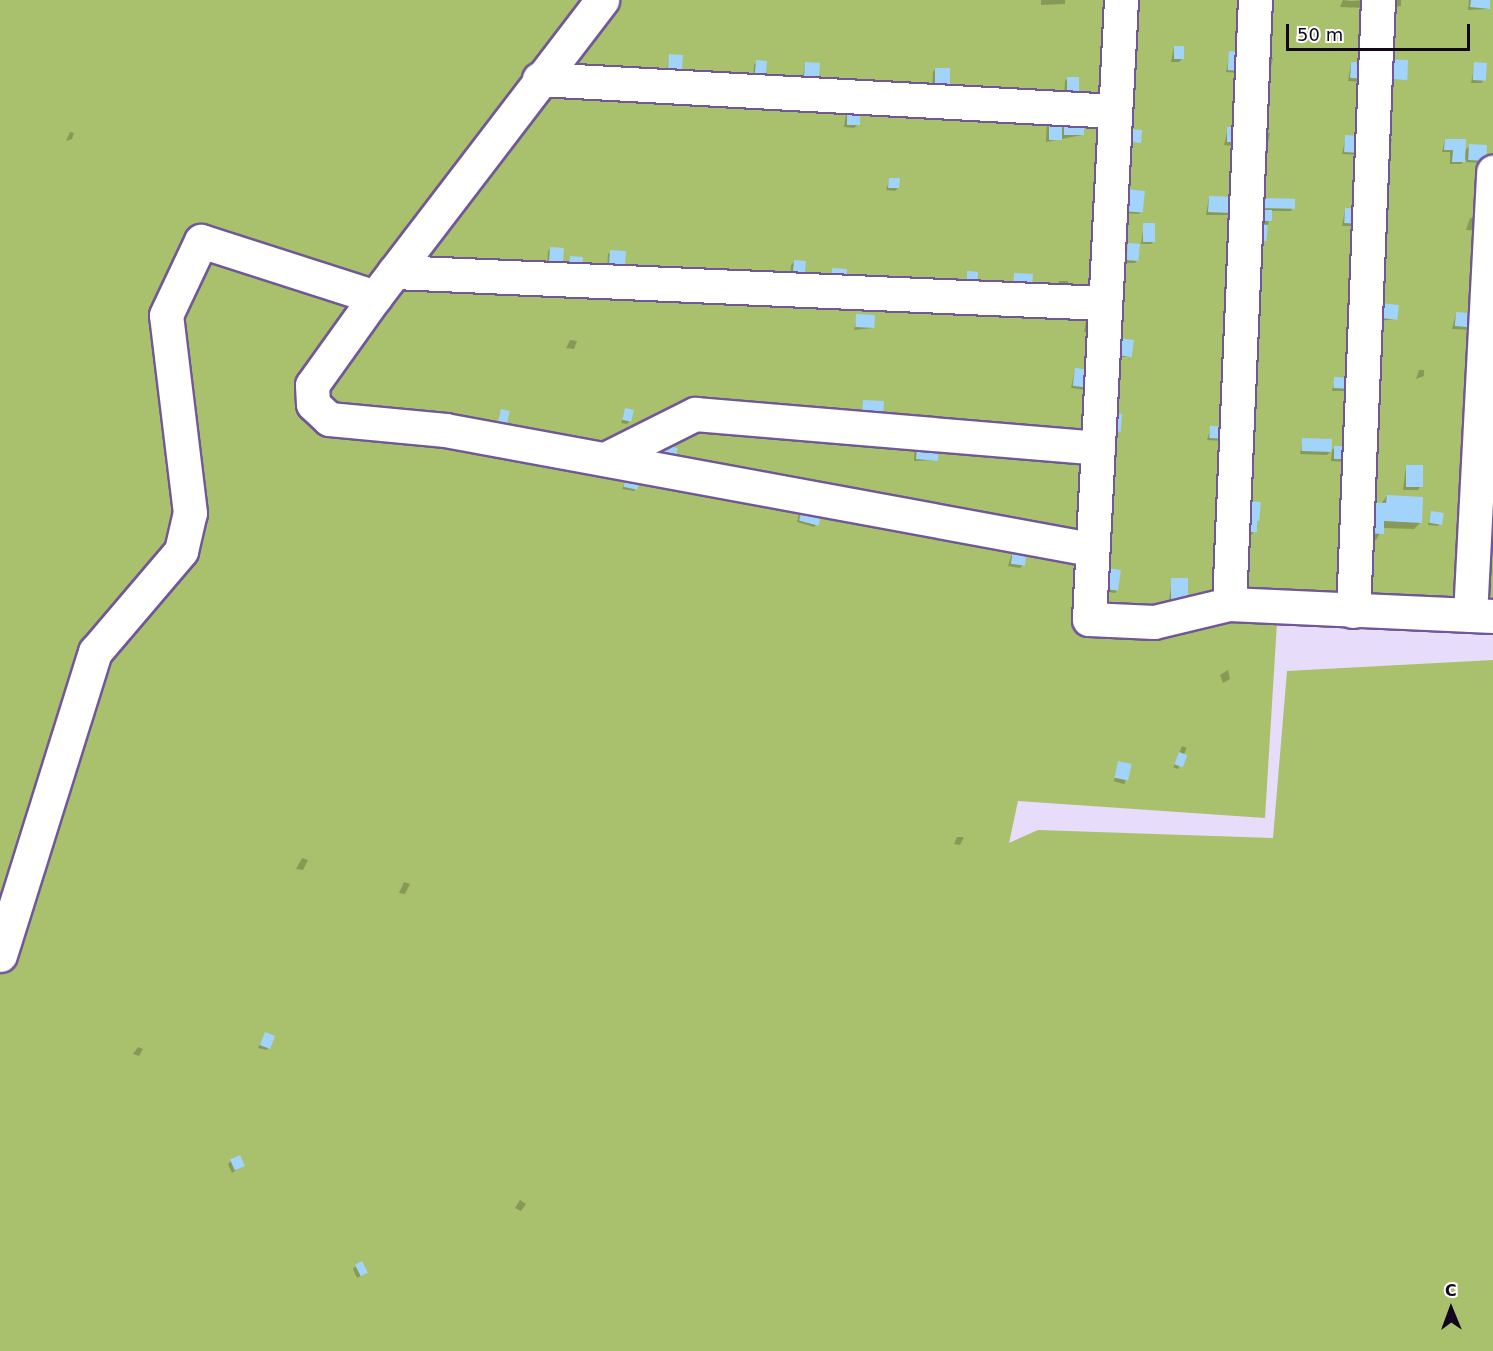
<!DOCTYPE html>
<html>
<head>
<meta charset="utf-8">
<style>
  body { margin:0 }
  #map { position:relative; width:1493px; height:1351px; overflow:hidden; background:#e7dcfa; font-family:"DejaVu Sans",sans-serif }
  div>[style] { position:absolute }
  .green>* { inset:0; background:#a9c06c }
  .shadow>* { inset:0; background:#0003; transform-origin:0 0 }
  .building>* { inset:0; background:#a2d4fb; transform-origin:0 0 }
  .roads { filter:drop-shadow(2px 0 #715798) drop-shadow(-2px 0 #715798) drop-shadow(0 2px #715798) drop-shadow(0 -2px #715798) }
  .minor>* { height:33px; margin:-16.5px; padding:0 16.5px; transform-origin:16.5px; border-radius:16.5px; background:#fff }
  span { translate:-50% -50%; white-space:nowrap; text-align:center; line-height:1.15; -webkit-text-stroke:5px #fff; paint-order:stroke }
  .north { position:absolute; left:1421px; top:1279px; width:60px; height:60px; -webkit-text-stroke:4px #fff; paint-order:stroke; rotate:359deg; font-size:16px; font-weight:700; line-height:24px; text-align:center; color:#11061e }
  .north::after { content:''; display:block; margin:auto; width:21px; height:27px; background:#11061e; clip-path:polygon(50% 0,100% 100%,50% 72%,0 100%) }
  .scale { position:absolute; left:1286px; top:24px; width:184px; height:27px; box-sizing:border-box; border:3px solid #11061e; border-top:0; padding-left:8px; font-size:18px; line-height:21px; white-space:nowrap; color:#11061e; -webkit-text-stroke:4px #fff; paint-order:stroke }
</style>
</head>
<body>
<div id="map">
  <div class="green">
    <div style="clip-path:polygon(0 0,1493px 0,1493px 614px,1278px 606px,1265px 818px,1018px 801px,1009px 843px,1038px 830px,1273px 838px,1287px 671px,1493px 660px,1493px 1351px,0 1351px)"></div>
  </div>
  <div class="shadow">
    <div style="clip-path:polygon(1041px 0,1065px 0,1065px 4px,1041px 5px)"></div>
    <div style="clip-path:polygon(1343px 0,1351px 1px,1367px 0,1364px 8px,1340px 7px)"></div>
    <div style="clip-path:polygon(1386px 0,1401px 0,1401px 6px,1385px 8px)"></div>
    <div style="clip-path:polygon(1469px 0,1489px 0,1488px 9px,1468px 10px)"></div>
    <div style="clip-path:polygon(1174px 47px,1182px 59px,1179px 62px,1171px 62px)"></div>
    <div style="clip-path:polygon(1230px 53px,1238px 73px,1226px 72px)"></div>
    <div style="clip-path:polygon(670px 56px,676px 79px,665px 78px)"></div>
    <div style="clip-path:polygon(1262px 58px,1273px 58px,1269px 75px,1258px 75px)"></div>
    <div style="clip-path:polygon(1383px 61px,1406px 79px,1379px 81px)"></div>
    <div style="clip-path:polygon(757px 62px,765px 79px,753px 82px,754px 65px)"></div>
    <div style="clip-path:polygon(1351px 63px,1363px 82px,1348px 81px)"></div>
    <div style="clip-path:polygon(1475px 63px,1484px 80px,1481px 83px,1471px 83px)"></div>
    <div style="clip-path:polygon(805px 64px,817px 84px,801px 86px)"></div>
    <div style="clip-path:polygon(935px 69px,949px 70px,932px 90px,933px 72px)"></div>
    <div style="clip-path:polygon(1068px 78px,1078px 78px,1064px 101px,1065px 81px)"></div>
    <div style="clip-path:polygon(847px 107px,857px 125px,854px 128px,844px 127px)"></div>
    <div style="clip-path:polygon(1047px 118px,1065px 120px,1082px 135px,1046px 142px)"></div>
    <div style="clip-path:polygon(1228px 128px,1233px 146px,1224px 145px)"></div>
    <div style="clip-path:polygon(70px 132px,74px 133px,72px 139px,66px 141px)"></div>
    <div style="clip-path:polygon(1258px 132px,1270px 133px,1267px 149px,1254px 148px)"></div>
    <div style="clip-path:polygon(1124px 134px,1140px 142px,1124px 144px)"></div>
    <div style="clip-path:polygon(1346px 136px,1362px 155px,1342px 154px)"></div>
    <div style="clip-path:polygon(1379px 138px,1392px 139px,1388px 159px,1376px 158px)"></div>
    <div style="clip-path:polygon(1445px 140px,1464px 151px,1470px 146px,1485px 147px,1482px 163px,1466px 162px,1466px 159px,1461px 164px,1450px 164px,1450px 152px,1442px 152px)"></div>
    <div style="clip-path:polygon(890px 179px,898px 188px,895px 191px,886px 190px)"></div>
    <div style="clip-path:polygon(1124px 194px,1142px 212px,1139px 214px,1122px 213px)"></div>
    <div style="clip-path:polygon(1209px 197px,1238px 198px,1235px 222px,1228px 222px,1228px 215px,1206px 215px)"></div>
    <div style="clip-path:polygon(1294px 201px,1291px 211px,1270px 211px,1266px 240px,1253px 243px,1253px 210px)"></div>
    <div style="clip-path:polygon(1345px 210px,1358px 226px,1342px 226px)"></div>
    <div style="clip-path:polygon(1378px 213px,1388px 214px,1387px 227px,1374px 227px)"></div>
    <div style="clip-path:polygon(1470px 218px,1483px 219px,1479px 231px,1466px 230px)"></div>
    <div style="clip-path:polygon(1144px 224px,1154px 241px,1151px 244px,1141px 244px)"></div>
    <div style="clip-path:polygon(1129px 245px,1138px 260px,1135px 263px,1125px 263px)"></div>
    <div style="clip-path:polygon(551px 248px,562px 249px,547px 267px,548px 251px)"></div>
    <div style="clip-path:polygon(611px 252px,625px 252px,607px 272px,608px 254px)"></div>
    <div style="clip-path:polygon(794px 262px,804px 262px,790px 281px,791px 265px)"></div>
    <div style="clip-path:polygon(1059px 281px,1068px 281px,1068px 292px,1055px 295px)"></div>
    <div style="clip-path:polygon(1379px 308px,1396px 319px,1378px 321px)"></div>
    <div style="clip-path:polygon(1456px 313px,1472px 330px,1452px 329px)"></div>
    <div style="clip-path:polygon(857px 316px,873px 328px,854px 330px)"></div>
    <div style="clip-path:polygon(1087px 316px,1094px 316px,1090px 332px,1084px 332px)"></div>
    <div style="clip-path:polygon(570px 340px,577px 341px,574px 349px,566px 348px)"></div>
    <div style="clip-path:polygon(1115px 343px,1131px 356px,1113px 358px)"></div>
    <div style="clip-path:polygon(1075px 370px,1086px 390px,1071px 388px)"></div>
    <div style="clip-path:polygon(1419px 370px,1424px 370px,1424px 376px,1416px 379px)"></div>
    <div style="clip-path:polygon(1335px 379px,1349px 391px,1332px 391px)"></div>
    <div style="clip-path:polygon(432px 410px,441px 412px,440px 419px,429px 413px)"></div>
    <div style="clip-path:polygon(626px 410px,630px 421px,627px 424px,621px 423px)"></div>
    <div style="clip-path:polygon(1211px 428px,1223px 441px,1207px 440px)"></div>
    <div style="clip-path:polygon(1303px 439px,1330px 452px,1335px 447px,1345px 462px,1331px 461px,1332px 450px,1327px 455px,1300px 454px)"></div>
    <div style="clip-path:polygon(915px 443px,936px 460px,914px 461px)"></div>
    <div style="clip-path:polygon(1406px 466px,1420px 487px,1418px 490px,1403px 490px)"></div>
    <div style="clip-path:polygon(627px 477px,637px 488px,634px 491px,622px 489px)"></div>
    <div style="clip-path:polygon(1387px 496px,1420px 523px,1414px 529px,1383px 528px,1376px 540px,1354px 539px)"></div>
    <div style="clip-path:polygon(1239px 502px,1259px 503px,1252px 535px,1240px 534px)"></div>
    <div style="clip-path:polygon(800px 510px,817px 524px,814px 527px,797px 522px)"></div>
    <div style="clip-path:polygon(1487px 510px,1493px 511px,1493px 524px,1483px 524px)"></div>
    <div style="clip-path:polygon(1431px 513px,1441px 523px,1438px 526px,1428px 525px)"></div>
    <div style="clip-path:polygon(1013px 550px,1023px 565px,1020px 568px,1008px 566px)"></div>
    <div style="clip-path:polygon(1105px 573px,1118px 590px,1115px 593px,1103px 591px)"></div>
    <div style="clip-path:polygon(1172px 580px,1184px 601px,1169px 601px)"></div>
    <div style="clip-path:polygon(1228px 670px,1230px 679px,1223px 683px,1220px 675px)"></div>
    <div style="left:1182px;top:746px;width:5px;height:23px;rotate:22deg"></div>
    <div style="left:1119px;top:762px;width:11px;height:20px;rotate:15deg"></div>
    <div style="clip-path:polygon(957px 837px,964px 837px,960px 845px,954px 844px)"></div>
    <div style="clip-path:polygon(302px 858px,308px 860px,303px 870px,296px 869px)"></div>
    <div style="clip-path:polygon(404px 882px,410px 884px,405px 894px,399px 893px)"></div>
    <div style="clip-path:polygon(265px 1034px,269px 1047px,267px 1050px,258px 1048px)"></div>
    <div style="clip-path:polygon(138px 1047px,143px 1049px,139px 1056px,133px 1054px)"></div>
    <div style="clip-path:polygon(231px 1161px,243px 1166px,232px 1173px,228px 1164px)"></div>
    <div style="clip-path:polygon(520px 1200px,526px 1204px,521px 1211px,515px 1208px)"></div>
    <div style="clip-path:polygon(356px 1266px,366px 1273px,357px 1278px,353px 1269px)"></div>
  </div>
  <div class="building">
    <div style="clip-path:polygon(1471px 0,1490px 0,1490px 9px,1470px 7px)"></div>
    <div style="left:1174px;top:46px;width:10px;height:13px"></div>
    <div style="left:1229px;top:51px;width:14px;height:19px;rotate:4deg"></div>
    <div style="left:669px;top:54px;width:14px;height:21px;rotate:4deg"></div>
    <div style="left:1382px;top:59px;width:26px;height:20px;rotate:2deg"></div>
    <div style="left:756px;top:60px;width:11px;height:19px;rotate:5deg"></div>
    <div style="left:805px;top:62px;width:15px;height:22px;rotate:4deg"></div>
    <div style="left:1351px;top:62px;width:18px;height:16px;rotate:3deg"></div>
    <div style="left:1474px;top:62px;width:13px;height:18px;rotate:4deg"></div>
    <div style="left:935px;top:68px;width:15px;height:20px"></div>
    <div style="left:1067px;top:77px;width:12px;height:22px"></div>
    <div style="left:847px;top:106px;width:13px;height:19px"></div>
    <div style="left:1049px;top:114px;width:13px;height:26px"></div>
    <div style="left:1064px;top:119px;width:20px;height:16px"></div>
    <div style="left:1227px;top:127px;width:12px;height:15px"></div>
    <div style="left:1127px;top:129px;width:15px;height:13px;rotate:4deg"></div>
    <div style="left:1345px;top:135px;width:22px;height:17px;rotate:3deg"></div>
    <div style="clip-path:polygon(1445px 139px,1466px 139px,1465px 162px,1452px 162px,1453px 150px,1444px 150px)"></div>
    <div style="left:1469px;top:144px;width:18px;height:16px;rotate:3deg"></div>
    <div style="clip-path:polygon(889px 178px,900px 178px,899px 188px,888px 188px)"></div>
    <div style="left:1126px;top:189px;width:19px;height:22px;rotate:6deg"></div>
    <div style="clip-path:polygon(1209px 196px,1240px 197px,1231px 213px,1208px 212px)"></div>
    <div style="left:1255px;top:198px;width:40px;height:10px;rotate:1deg"></div>
    <div style="left:1345px;top:208px;width:18px;height:15px;rotate:3deg"></div>
    <div style="left:1254px;top:210px;width:18px;height:11px"></div>
    <div style="left:1143px;top:223px;width:12px;height:19px"></div>
    <div style="left:1256px;top:224px;width:12px;height:16px;rotate:5deg"></div>
    <div style="left:1128px;top:243px;width:12px;height:17px;rotate:5deg"></div>
    <div style="left:550px;top:247px;width:14px;height:18px;rotate:4deg"></div>
    <div style="left:610px;top:250px;width:16px;height:19px;rotate:4deg"></div>
    <div style="left:570px;top:256px;width:13px;height:11px;rotate:4deg"></div>
    <div style="left:794px;top:260px;width:12px;height:19px;rotate:5deg"></div>
    <div style="left:832px;top:268px;width:15px;height:11px;rotate:4deg"></div>
    <div style="clip-path:polygon(967px 271px,978px 272px,977px 289px,967px 289px)"></div>
    <div style="left:1014px;top:273px;width:19px;height:17px;rotate:3deg"></div>
    <div style="left:1381px;top:303px;width:18px;height:15px;rotate:6deg"></div>
    <div style="left:1456px;top:312px;width:21px;height:14px;rotate:5deg"></div>
    <div style="left:856px;top:314px;width:19px;height:13px;rotate:3deg"></div>
    <div style="left:1117px;top:338px;width:17px;height:17px;rotate:7deg"></div>
    <div style="left:1075px;top:368px;width:17px;height:18px;rotate:7deg"></div>
    <div style="left:1334px;top:377px;width:20px;height:11px;rotate:3deg"></div>
    <div style="left:863px;top:400px;width:21px;height:14px;rotate:3deg"></div>
    <div style="left:625px;top:408px;width:9px;height:12px;rotate:13deg"></div>
    <div style="left:501px;top:409px;width:9px;height:18px;rotate:13deg"></div>
    <div style="left:1109px;top:413px;width:13px;height:18px;rotate:4deg"></div>
    <div style="left:1210px;top:426px;width:18px;height:12px;rotate:3deg"></div>
    <div style="clip-path:polygon(918px 438px,939px 446px,938px 461px,916px 459px)"></div>
    <div style="left:1302px;top:438px;width:30px;height:13px;rotate:2deg"></div>
    <div style="left:664px;top:445px;width:14px;height:11px;rotate:12deg"></div>
    <div style="left:1334px;top:446px;width:15px;height:13px"></div>
    <div style="left:1406px;top:465px;width:17px;height:22px"></div>
    <div style="left:626px;top:475px;width:14px;height:12px;rotate:12deg"></div>
    <div style="clip-path:polygon(1387px 495px,1423px 497px,1422px 523px,1384px 521px,1384px 534px,1360px 533px,1362px 502px,1386px 503px)"></div>
    <div style="left:1238px;top:500px;width:23px;height:19px;rotate:5deg"></div>
    <div style="left:803px;top:506px;width:20px;height:15px;rotate:15deg"></div>
    <div style="left:1431px;top:511px;width:13px;height:12px;rotate:9deg"></div>
    <div style="left:1243px;top:520px;width:14px;height:12px"></div>
    <div style="left:1013px;top:549px;width:14px;height:15px;rotate:8deg"></div>
    <div style="left:1107px;top:568px;width:14px;height:21px;rotate:8deg"></div>
    <div style="left:1188px;top:578px;width:21px;height:17px;rotate:90deg"></div>
    <div style="left:1179px;top:752px;width:9px;height:13px;rotate:21deg"></div>
    <div style="left:1118px;top:761px;width:14px;height:17px;rotate:12deg"></div>
    <div style="left:265px;top:1032px;width:11px;height:14px;rotate:22deg"></div>
    <div style="left:240px;top:1155px;width:12px;height:11px;rotate:66deg"></div>
    <div style="left:362px;top:1261px;width:13px;height:8px;rotate:63deg"></div>
  </div>
  <div class="roads">
    <div class="minor">
      <div style="left:1121px;top:0;width:620px;rotate:92.96deg"></div>
      <div style="left:1089px;top:619px;width:65px;rotate:2.6deg"></div>
      <div style="left:1154px;top:622px;width:77px;rotate:-13.5deg"></div>
      <div style="left:1229px;top:604px;width:264px;rotate:2.6deg"></div>
      <div style="left:539px;top:79px;width:577px;rotate:3.18deg"></div>
      <div style="left:394px;top:272px;width:712px;rotate:2.5deg"></div>
      <div style="left:375px;top:297px;width:108px;rotate:125.6deg"></div>
      <div style="left:312px;top:385px;width:19px;rotate:87deg"></div>
      <div style="left:313px;top:404px;width:22px;rotate:43deg"></div>
      <div style="left:329px;top:419px;width:117px;rotate:5.4deg"></div>
      <div style="left:445px;top:430px;width:656px;rotate:10.45deg"></div>
      <div style="left:605px;top:459px;width:101px;rotate:-26.6deg"></div>
      <div style="left:695px;top:414px;width:402px;rotate:4.8deg"></div>
      <div style="left:1229px;top:604px;width:605px;rotate:-87.54deg"></div>
      <div style="left:1353px;top:611px;width:612px;rotate:-87.66deg"></div>
      <div style="left:1470px;top:615px;width:444px;rotate:-87deg"></div>
      <div style="left:0;top:955px;width:318px;rotate:-72.6deg"></div>
      <div style="left:95px;top:652px;width:133px;rotate:-49.6deg"></div>
      <div style="left:181px;top:551px;width:39px;rotate:-77deg"></div>
      <div style="left:190px;top:513px;width:199px;rotate:-96.9deg"></div>
      <div style="left:166px;top:315px;width:82px;rotate:-64.7deg"></div>
      <div style="left:201px;top:241px;width:183px;rotate:17.8deg"></div>
      <div style="left:375px;top:297px;width:374px;rotate:-52.6deg"></div>
    </div>
  </div>
  <div class="north">С</div>
  <div class="scale">50 m</div>
</div>
</body>
</html>
